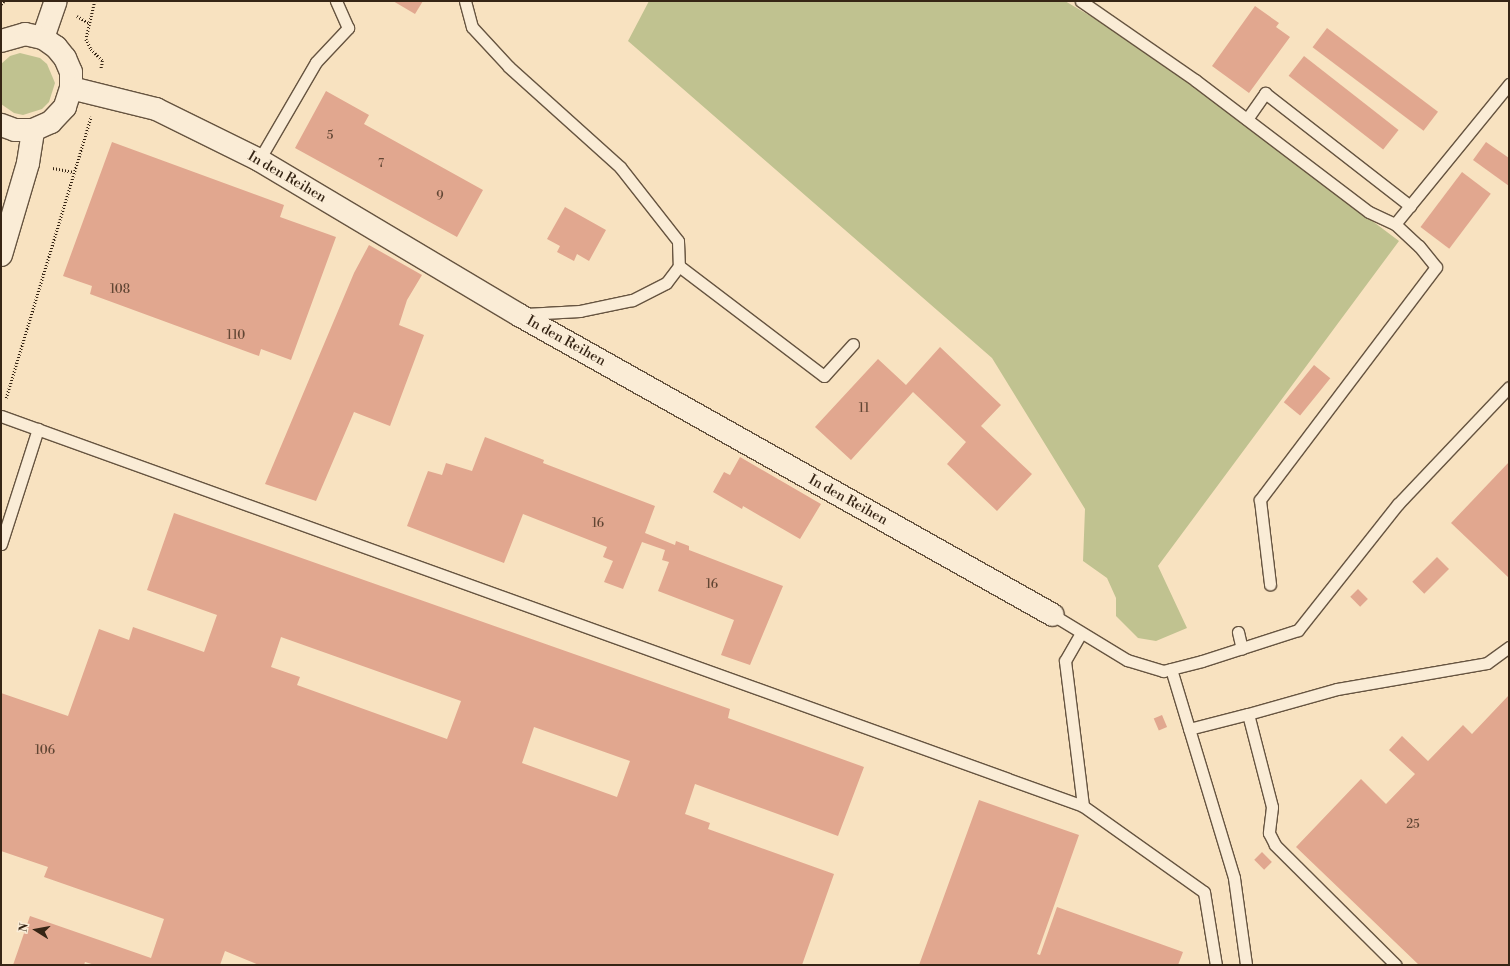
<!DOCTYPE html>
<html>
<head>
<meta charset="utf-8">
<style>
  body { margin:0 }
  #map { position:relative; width:1510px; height:966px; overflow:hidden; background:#f8e2c0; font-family:"Libre Bodoni",serif }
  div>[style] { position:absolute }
  .green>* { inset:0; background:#c0c290 }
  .building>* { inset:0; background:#e1a78f; transform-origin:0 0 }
  .path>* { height:2.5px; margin-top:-1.25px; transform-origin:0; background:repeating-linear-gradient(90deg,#362515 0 1px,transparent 0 3px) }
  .roads { filter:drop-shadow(1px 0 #665440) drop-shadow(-1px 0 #665440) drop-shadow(0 1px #665440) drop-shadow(0 -1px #665440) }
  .service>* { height:11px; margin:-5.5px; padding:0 5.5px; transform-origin:5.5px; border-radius:5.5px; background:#faecd6 }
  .minor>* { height:22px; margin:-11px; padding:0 11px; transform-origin:11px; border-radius:11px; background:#faecd6 }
  .tertiary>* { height:22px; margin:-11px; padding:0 11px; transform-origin:11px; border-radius:11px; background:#faecd6 }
  .secondary>* { height:22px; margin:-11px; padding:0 11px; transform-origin:11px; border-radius:11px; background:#faecd6 }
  span { translate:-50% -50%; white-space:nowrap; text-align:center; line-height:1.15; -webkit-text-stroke:4px #faecd6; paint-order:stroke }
  .number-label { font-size:12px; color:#614634 }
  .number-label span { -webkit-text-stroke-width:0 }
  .street-label { font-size:14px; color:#362515 }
  .frame { position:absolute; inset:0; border:2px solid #362515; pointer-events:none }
  .north { position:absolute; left:16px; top:910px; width:40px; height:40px; -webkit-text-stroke:3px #faecd6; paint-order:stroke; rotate:281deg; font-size:11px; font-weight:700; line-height:16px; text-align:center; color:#362515 }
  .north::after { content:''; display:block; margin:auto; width:14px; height:18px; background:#362515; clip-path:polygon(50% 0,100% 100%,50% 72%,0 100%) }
</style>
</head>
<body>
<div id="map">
  <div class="green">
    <div style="clip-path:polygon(649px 1px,1065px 1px,1131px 40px,1399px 241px,1158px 566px,1187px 628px,1156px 641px,1138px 638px,1116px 616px,1116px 598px,1107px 578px,1083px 561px,1085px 509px,992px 358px,628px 41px)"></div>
    <div style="clip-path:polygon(20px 53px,40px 58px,47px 64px,55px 83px,49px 102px,42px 109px,23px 115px,14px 113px,1px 104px,1px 64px,10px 56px)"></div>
  </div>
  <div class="building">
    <div style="clip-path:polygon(393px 1px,423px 1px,415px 14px)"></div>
    <div style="clip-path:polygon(1255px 6px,1279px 23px,1276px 27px,1290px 37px,1249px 93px,1212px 66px)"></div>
    <div style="left:1327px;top:28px;width:139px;height:24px;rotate:37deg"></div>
    <div style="left:1304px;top:56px;width:120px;height:25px;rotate:38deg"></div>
    <div style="clip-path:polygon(326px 91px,369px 115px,364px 124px,483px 190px,457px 237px,295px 148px)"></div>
    <div style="clip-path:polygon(112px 142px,284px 205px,280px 217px,336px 237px,291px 360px,261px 349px,259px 356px,90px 294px,92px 286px,63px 276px)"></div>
    <div style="clip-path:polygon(1486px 142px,1509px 158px,1509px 186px,1473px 160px)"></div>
    <div style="left:1462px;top:172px;width:36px;height:69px;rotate:37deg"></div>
    <div style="clip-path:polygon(565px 207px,606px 230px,589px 261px,577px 254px,574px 261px,557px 252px,560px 246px,547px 239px)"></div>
    <div style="clip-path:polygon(369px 245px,422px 275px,407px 300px,399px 325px,424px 335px,390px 426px,354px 412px,316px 501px,265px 484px,354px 273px)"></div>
    <div style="clip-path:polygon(940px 347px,1001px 405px,981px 426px,1032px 474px,997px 511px,947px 464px,966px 442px,913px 392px,851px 460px,815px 427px,878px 359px,906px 385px)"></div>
    <div style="left:1314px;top:365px;width:21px;height:48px;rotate:39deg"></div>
    <div style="clip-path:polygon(485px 437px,544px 460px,543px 463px,655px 506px,645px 533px,675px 545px,676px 541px,689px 546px,689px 550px,783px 586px,750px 665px,721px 655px,734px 620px,658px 591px,669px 562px,662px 560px,665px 550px,642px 542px,623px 589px,604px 582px,613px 561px,603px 557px,607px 547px,523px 514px,504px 563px,407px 526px,428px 471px,442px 475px,446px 463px,472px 471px)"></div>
    <div style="clip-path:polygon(740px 457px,821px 504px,800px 539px,743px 506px,742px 509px,713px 492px,724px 472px,730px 475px)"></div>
    <div style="clip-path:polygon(1509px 462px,1509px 578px,1451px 523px)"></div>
    <div style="clip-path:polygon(evenodd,174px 513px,730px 709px,728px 718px,864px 767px,838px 836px,695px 784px,685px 814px,710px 823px,708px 829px,834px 874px,802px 965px,259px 965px,225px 951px,220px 965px,95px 965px,85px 962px,84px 965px,13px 965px,30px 916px,151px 958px,164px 919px,44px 877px,48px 867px,1px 851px,1px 693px,68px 716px,99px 629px,129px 640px,133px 627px,204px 652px,217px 615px,147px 590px,174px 513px,281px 637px,461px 701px,447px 739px,297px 685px,300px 677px,271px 667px,281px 637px,174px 513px,534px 727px,630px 761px,617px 797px,522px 763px,534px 727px)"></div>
    <div style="left:1437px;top:557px;width:17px;height:35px;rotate:45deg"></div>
    <div style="left:1358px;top:589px;width:14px;height:11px;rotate:45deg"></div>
    <div style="clip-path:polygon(1509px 695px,1509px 965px,1419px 965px,1296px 847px,1361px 779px,1386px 804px,1415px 774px,1389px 750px,1402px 736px,1428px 761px,1463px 725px,1472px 734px)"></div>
    <div style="left:1162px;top:715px;width:13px;height:9px;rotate:67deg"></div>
    <div style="clip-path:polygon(979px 800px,1079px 835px,1037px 954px,1040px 955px,1057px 907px,1183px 952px,1178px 965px,919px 965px)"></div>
    <div style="left:1262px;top:852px;width:14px;height:11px;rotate:45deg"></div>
  </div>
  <div class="path">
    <div style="left:95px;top:1px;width:39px;rotate:103deg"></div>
    <div style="left:86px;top:39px;width:11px;rotate:63deg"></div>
    <div style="left:91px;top:49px;width:17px;rotate:45deg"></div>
    <div style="left:103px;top:61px;width:8px;rotate:104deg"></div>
    <div style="left:1px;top:4px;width:4px;rotate:-45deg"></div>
    <div style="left:77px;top:16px;width:14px;rotate:30deg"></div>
    <div style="left:53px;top:168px;width:21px;rotate:11deg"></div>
    <div style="left:6px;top:398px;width:294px;rotate:-73.2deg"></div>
  </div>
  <div class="roads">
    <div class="service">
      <div style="left:465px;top:1px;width:27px;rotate:75deg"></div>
      <div style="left:472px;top:27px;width:54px;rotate:47.2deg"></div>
      <div style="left:509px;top:67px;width:149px;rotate:42deg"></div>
      <div style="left:620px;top:167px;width:94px;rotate:51.9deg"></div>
      <div style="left:678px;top:241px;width:25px;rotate:88deg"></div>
      <div style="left:679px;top:266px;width:21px;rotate:127deg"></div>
      <div style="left:666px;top:283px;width:38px;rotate:153deg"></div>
      <div style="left:632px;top:300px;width:53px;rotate:168.1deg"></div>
      <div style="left:580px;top:311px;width:55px;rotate:176.9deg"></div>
      <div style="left:1081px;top:1px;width:139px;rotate:34.7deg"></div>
      <div style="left:1195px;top:80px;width:218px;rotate:37.2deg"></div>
      <div style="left:1369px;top:212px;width:29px;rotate:25deg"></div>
      <div style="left:1395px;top:224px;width:33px;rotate:43deg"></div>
      <div style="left:1419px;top:246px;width:27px;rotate:51deg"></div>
      <div style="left:1436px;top:267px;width:292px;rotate:127.1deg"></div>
      <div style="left:1260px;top:500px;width:85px;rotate:83.2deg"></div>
      <div style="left:1247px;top:119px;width:32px;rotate:-55deg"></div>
      <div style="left:1265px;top:93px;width:184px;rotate:37.9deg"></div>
      <div style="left:259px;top:160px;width:113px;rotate:-59.8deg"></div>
      <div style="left:316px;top:62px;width:47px;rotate:-46.7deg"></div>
      <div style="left:348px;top:28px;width:30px;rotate:-114deg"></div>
      <div style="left:1395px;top:224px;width:181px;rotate:-50.8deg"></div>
      <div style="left:679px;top:266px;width:182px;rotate:37.2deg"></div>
      <div style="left:824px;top:376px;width:43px;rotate:-47.8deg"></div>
      <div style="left:1px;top:416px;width:1150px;rotate:19.82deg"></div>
      <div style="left:1px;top:544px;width:121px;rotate:-72.2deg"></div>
      <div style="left:1053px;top:615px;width:87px;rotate:31.3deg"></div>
      <div style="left:1127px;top:660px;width:38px;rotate:17deg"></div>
      <div style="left:1163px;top:671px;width:40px;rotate:-14.4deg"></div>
      <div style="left:1202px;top:661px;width:101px;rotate:-17.9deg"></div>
      <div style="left:1298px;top:630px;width:161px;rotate:-51.6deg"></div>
      <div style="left:1398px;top:504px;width:161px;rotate:-46.5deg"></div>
      <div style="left:1238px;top:632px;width:17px;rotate:77deg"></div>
      <div style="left:1081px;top:633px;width:32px;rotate:120deg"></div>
      <div style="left:1065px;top:661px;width:146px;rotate:82.9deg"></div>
      <div style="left:1083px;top:806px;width:148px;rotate:35.4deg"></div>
      <div style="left:1204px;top:892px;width:74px;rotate:80.7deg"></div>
      <div style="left:1171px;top:669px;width:218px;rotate:73.2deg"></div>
      <div style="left:1234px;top:878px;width:88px;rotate:82.1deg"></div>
      <div style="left:1248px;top:714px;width:92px;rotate:-15.7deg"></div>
      <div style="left:1337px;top:689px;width:152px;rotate:-9.8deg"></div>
      <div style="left:1487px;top:663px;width:27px;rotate:-36deg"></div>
      <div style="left:1189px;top:729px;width:61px;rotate:-14.3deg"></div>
      <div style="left:1248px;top:714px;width:96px;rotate:75.5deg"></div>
      <div style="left:1272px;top:807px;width:26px;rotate:97deg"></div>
      <div style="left:1269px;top:833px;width:13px;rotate:63deg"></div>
      <div style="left:1275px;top:845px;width:170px;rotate:44.8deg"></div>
    </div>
    <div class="minor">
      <div style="left:71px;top:88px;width:88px;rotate:13.9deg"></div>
      <div style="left:156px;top:109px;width:115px;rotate:26.3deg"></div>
      <div style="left:259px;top:160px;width:303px;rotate:30.8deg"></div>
      <div style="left:519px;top:315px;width:612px;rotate:29.33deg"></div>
    </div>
    <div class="tertiary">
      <div style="left:1px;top:255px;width:96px;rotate:-73.6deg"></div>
      <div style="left:28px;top:163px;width:33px;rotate:-81deg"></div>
    </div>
    <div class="secondary">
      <div style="left:43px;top:38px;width:39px;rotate:-71deg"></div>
      <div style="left:1px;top:41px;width:25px;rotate:-16deg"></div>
      <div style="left:25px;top:34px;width:18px;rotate:13deg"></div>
      <div style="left:43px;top:38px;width:16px;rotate:35deg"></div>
      <div style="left:56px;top:47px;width:14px;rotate:51deg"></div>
      <div style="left:65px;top:58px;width:15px;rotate:67deg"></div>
      <div style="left:71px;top:72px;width:16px;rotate:90deg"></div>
      <div style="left:71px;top:88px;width:20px;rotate:108deg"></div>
      <div style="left:65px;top:107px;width:21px;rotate:133deg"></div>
      <div style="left:51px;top:122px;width:20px;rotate:156deg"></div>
      <div style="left:33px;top:130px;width:18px;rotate:180deg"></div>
      <div style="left:15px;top:130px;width:15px;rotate:-160deg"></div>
    </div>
  </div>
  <div class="number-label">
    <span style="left:330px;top:136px">5</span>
    <span style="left:381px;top:164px">7</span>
    <span style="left:440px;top:197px">9</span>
    <span style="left:120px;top:290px">108</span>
    <span style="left:236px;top:336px">110</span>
    <span style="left:864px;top:409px">11</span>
    <span style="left:598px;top:524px">16</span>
    <span style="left:712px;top:585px">16</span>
    <span style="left:45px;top:751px">106</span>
    <span style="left:1413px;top:825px">25</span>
  </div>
  <div class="street-label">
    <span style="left:287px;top:177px;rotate:30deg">In den Reihen</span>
    <span style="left:566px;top:341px;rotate:29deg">In den Reihen</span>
    <span style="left:848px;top:500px;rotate:29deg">In den Reihen</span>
  </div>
  <div class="frame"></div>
  <div class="north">N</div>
</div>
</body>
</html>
